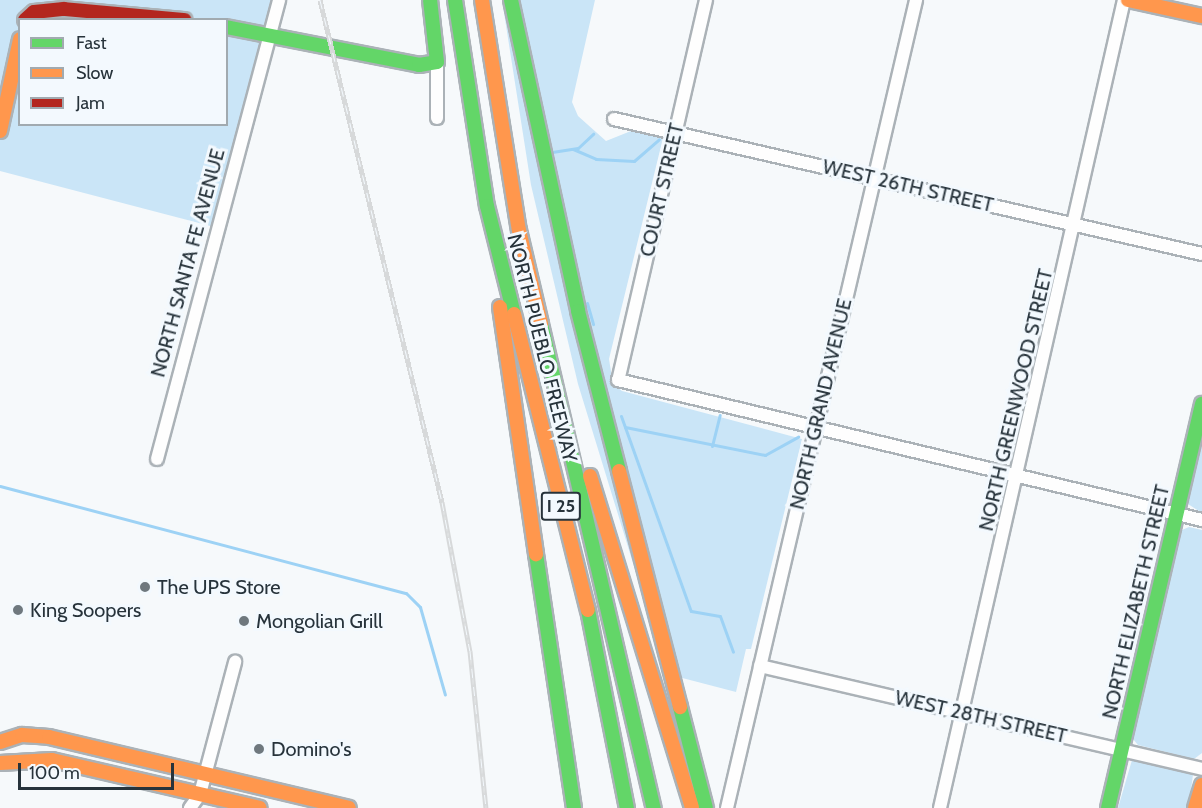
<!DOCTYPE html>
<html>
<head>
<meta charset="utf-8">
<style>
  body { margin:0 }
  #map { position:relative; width:1202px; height:808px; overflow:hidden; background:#f6f9fb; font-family:Cabin,sans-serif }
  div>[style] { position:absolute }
  .green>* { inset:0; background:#cae5f7 }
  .stream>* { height:3px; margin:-1.5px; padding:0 1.5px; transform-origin:1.5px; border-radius:1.5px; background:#9dd2f5 }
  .roads { filter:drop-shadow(2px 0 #abb2b7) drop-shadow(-2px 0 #abb2b7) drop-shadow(0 2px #abb2b7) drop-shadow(0 -2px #abb2b7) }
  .street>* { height:12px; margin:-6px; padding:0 6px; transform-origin:6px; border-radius:6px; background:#fefefe }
  .fast>* { height:14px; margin:-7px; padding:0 7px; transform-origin:7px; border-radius:7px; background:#63d668 }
  .slow>* { height:14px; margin:-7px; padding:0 7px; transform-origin:7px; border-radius:7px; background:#ff974d }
  .jam>* { height:14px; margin:-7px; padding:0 7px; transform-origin:7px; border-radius:7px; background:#b3261e }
  .rail>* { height:5px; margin-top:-2.5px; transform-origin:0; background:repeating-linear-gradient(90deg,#f3f9fe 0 9px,#d7d9da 0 18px); box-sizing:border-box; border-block:2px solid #d7d9da }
  .dots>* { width:16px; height:16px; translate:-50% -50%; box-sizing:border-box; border:3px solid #f3f9fe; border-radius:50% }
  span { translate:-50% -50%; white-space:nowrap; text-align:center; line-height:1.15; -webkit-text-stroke:6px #f3f9fe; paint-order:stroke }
  .shield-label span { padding:2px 4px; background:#f3f9fe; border:2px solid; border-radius:4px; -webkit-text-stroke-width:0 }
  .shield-label { font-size:18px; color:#27333b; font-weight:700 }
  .street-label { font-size:20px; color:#27333b }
  .poi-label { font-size:20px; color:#27333b }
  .left { translate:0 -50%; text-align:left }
  .legend { position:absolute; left:18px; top:18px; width:210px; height:108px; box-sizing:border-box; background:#f3f9fe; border:2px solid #a1aab0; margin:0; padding:8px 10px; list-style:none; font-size:18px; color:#27333b }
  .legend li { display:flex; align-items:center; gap:12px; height:30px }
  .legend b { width:30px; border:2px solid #a1aab0 }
  .scale { position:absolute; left:18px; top:763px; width:156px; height:27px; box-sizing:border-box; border:3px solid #27333b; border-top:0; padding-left:8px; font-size:18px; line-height:21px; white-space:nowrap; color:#27333b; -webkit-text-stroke:4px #f3f9fe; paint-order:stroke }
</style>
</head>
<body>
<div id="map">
  <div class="green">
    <div style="clip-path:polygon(evenodd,0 0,279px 0,218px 228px,0 171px,0 0,20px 20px,226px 20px,226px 124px,20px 124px,20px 20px)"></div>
    <div style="clip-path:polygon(502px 0,595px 0,572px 102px,578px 116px,606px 141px,636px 129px,663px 138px,609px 359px,613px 384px,622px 391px,802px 439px,751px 649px,746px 649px,736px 692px,667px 674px,578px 384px,531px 185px)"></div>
    <div style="clip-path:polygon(1202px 444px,1202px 513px,1188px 504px)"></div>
    <div style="clip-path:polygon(1189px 527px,1202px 530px,1202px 753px,1194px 759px,1138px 745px,1133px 739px,1182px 530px)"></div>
    <div style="clip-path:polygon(1132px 760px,1193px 774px,1189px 808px,1118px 808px)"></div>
  </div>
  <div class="stream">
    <div style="left:573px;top:149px;width:25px;rotate:23deg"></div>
    <div style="left:596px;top:159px;width:38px;rotate:3deg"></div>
    <div style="left:634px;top:161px;width:33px;rotate:-41deg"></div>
    <div style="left:552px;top:152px;width:26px;rotate:-9deg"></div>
    <div style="left:578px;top:148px;width:21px;rotate:-43deg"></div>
    <div style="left:587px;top:303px;width:22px;rotate:74deg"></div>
    <div style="left:621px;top:416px;width:207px;rotate:70.3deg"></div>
    <div style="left:691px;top:611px;width:29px;rotate:10deg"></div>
    <div style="left:720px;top:616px;width:38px;rotate:70deg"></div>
    <div style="left:625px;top:427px;width:143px;rotate:11.3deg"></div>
    <div style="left:765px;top:455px;width:38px;rotate:-29deg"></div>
    <div style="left:712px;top:446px;width:32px;rotate:-76deg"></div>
    <div style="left:0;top:486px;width:420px;rotate:14.8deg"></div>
    <div style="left:406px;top:593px;width:20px;rotate:45deg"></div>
    <div style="left:420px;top:607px;width:91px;rotate:74.1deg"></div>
  </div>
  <div class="roads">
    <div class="street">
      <div style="left:706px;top:0;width:390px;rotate:103deg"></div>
      <div style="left:618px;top:380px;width:601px;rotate:13.48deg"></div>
      <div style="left:437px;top:118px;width:56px;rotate:-90deg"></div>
      <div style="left:614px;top:119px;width:603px;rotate:12.93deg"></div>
      <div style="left:157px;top:459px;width:475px;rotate:-75.1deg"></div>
      <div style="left:760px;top:666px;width:454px;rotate:13.1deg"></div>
      <div style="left:190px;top:808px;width:17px;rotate:-54deg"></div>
      <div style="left:200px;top:794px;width:137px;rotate:-75.1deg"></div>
      <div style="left:727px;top:808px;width:830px;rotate:-76.83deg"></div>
      <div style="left:940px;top:808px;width:829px;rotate:-77.17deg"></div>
    </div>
    <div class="fast">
      <div style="left:455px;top:0;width:208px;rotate:81.2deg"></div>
      <div style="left:487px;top:206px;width:111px;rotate:76deg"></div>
      <div style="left:511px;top:0;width:318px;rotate:77.8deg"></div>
      <div style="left:578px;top:311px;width:165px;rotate:75.6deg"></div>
      <div style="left:226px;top:27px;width:197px;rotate:11.1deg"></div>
      <div style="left:419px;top:65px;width:18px;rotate:-9deg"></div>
      <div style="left:437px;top:62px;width:62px;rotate:-96.4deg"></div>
      <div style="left:541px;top:324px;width:497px;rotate:76.9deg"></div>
      <div style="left:536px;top:554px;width:257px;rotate:81.5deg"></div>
      <div style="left:588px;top:610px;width:202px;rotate:78.9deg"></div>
      <div style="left:680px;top:707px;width:104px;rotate:75.6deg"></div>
      <div style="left:1108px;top:808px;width:415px;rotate:-76.9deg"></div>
    </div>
    <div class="slow">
      <div style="left:482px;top:0;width:233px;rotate:80.9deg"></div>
      <div style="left:519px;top:230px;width:97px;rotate:76.8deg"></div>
      <div style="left:1128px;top:0;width:76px;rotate:12.2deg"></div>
      <div style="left:0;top:131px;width:94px;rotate:-77.7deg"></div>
      <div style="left:500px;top:307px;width:250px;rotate:81.7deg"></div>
      <div style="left:514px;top:314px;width:305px;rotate:76deg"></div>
      <div style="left:619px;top:471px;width:244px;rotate:75.5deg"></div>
      <div style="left:590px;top:476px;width:347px;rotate:72.9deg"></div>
      <div style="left:0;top:742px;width:23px;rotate:-18deg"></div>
      <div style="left:22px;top:735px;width:27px;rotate:4deg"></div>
      <div style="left:49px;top:737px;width:308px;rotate:13.3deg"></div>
      <div style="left:0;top:763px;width:52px;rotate:-3.3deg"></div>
      <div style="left:52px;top:760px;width:213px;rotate:13deg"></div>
      <div style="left:1195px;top:808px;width:24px;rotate:-73deg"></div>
    </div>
    <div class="jam">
      <div style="left:25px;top:20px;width:12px;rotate:-42deg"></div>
      <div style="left:34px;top:12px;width:30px;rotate:-6deg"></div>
      <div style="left:64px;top:9px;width:121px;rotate:5.2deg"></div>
    </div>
  </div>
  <div class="rail">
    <div style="left:320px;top:0;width:517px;rotate:76.34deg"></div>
    <div style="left:442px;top:502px;width:152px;rotate:79.4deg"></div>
    <div style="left:470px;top:651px;width:158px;rotate:84.2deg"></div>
  </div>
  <div class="dots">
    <div style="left:145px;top:587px;background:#6f787e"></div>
    <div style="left:18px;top:610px;background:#6f787e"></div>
    <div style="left:244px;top:621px;background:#6f787e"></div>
    <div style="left:259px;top:749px;background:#6f787e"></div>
  </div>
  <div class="shield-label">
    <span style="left:561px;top:506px">I 25</span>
  </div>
  <div class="street-label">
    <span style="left:908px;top:186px;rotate:13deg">WEST 26TH STREET</span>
    <span style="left:662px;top:190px;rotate:-77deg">COURT STREET</span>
    <span style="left:188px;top:263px;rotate:-75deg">NORTH SANTA FE AVENUE</span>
    <span style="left:542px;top:348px;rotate:76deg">NORTH PUEBLO FREEWAY</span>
    <span style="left:1016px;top:400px;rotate:-77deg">NORTH GREENWOOD STREET</span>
    <span style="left:821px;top:404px;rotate:-77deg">NORTH GRAND AVENUE</span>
    <span style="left:1136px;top:602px;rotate:-77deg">NORTH ELIZABETH STREET</span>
    <span style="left:981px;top:717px;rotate:13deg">WEST 28TH STREET</span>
  </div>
  <div class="poi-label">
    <span class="left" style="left:157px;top:587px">The UPS Store</span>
    <span class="left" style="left:30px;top:610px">King Soopers</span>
    <span class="left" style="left:256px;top:621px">Mongolian Grill</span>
    <span class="left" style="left:271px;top:749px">Domino's</span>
  </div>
  <ul class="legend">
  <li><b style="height:8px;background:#63d668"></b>Fast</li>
  <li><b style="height:8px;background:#ff974d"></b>Slow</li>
  <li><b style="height:8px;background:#b3261e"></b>Jam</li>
  </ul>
  <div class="scale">100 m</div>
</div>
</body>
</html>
